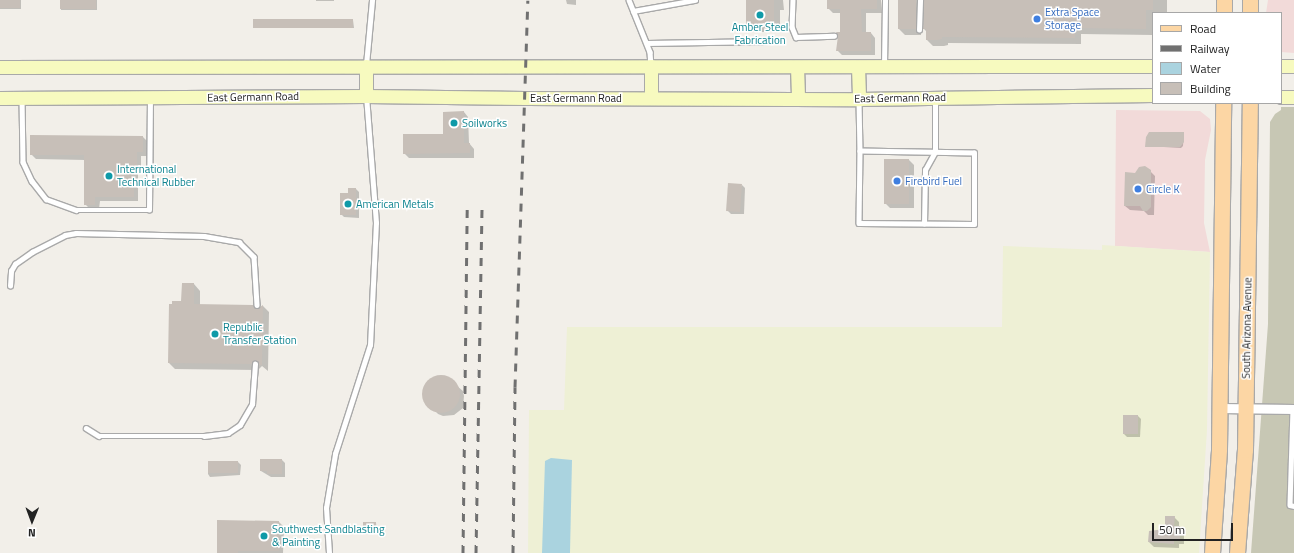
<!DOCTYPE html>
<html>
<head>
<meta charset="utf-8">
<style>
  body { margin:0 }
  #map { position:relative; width:1294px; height:553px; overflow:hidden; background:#f2efe9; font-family:"Titillium Web",sans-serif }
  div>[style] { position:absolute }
  .commercial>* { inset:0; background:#f2dad9 }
  .construction>* { inset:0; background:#c7c7b4 }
  .farmland>* { inset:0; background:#eef0d5 }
  .water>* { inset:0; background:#aad3df }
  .shadow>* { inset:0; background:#0003; transform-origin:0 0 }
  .building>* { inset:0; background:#c7bfb8; transform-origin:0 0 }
  .round { border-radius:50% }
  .roads { filter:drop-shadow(1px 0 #a9a9a9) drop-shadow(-1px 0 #a9a9a9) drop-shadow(0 1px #a9a9a9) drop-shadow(0 -1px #a9a9a9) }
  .service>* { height:4.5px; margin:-2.25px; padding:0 2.25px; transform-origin:2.25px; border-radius:2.25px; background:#fff }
  .minor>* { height:9px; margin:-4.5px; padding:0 4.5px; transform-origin:4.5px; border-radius:4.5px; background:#fff }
  .secondary>* { height:13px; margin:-6.5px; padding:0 6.5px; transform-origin:6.5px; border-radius:6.5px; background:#f7fabf }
  .primary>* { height:15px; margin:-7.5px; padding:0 7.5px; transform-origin:7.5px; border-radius:7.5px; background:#fcd6a4 }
  .rail>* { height:3px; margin-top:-1.5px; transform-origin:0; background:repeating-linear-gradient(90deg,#707070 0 8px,transparent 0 16px) }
  .dots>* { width:11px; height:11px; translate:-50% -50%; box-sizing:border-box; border:2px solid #fff; border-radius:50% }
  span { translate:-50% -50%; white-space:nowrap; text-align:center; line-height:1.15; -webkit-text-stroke:3px #fff; paint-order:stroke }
  .shop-label { font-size:11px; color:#366cbe }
  .left { translate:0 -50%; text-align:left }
  .culture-label { font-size:11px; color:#0d838f }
  .street-label { font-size:11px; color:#222 }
  .legend { position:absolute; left:1152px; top:12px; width:130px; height:92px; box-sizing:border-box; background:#fff; border:1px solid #a7a7a7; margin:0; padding:5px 7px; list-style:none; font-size:12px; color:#222 }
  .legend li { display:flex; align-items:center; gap:8px; height:20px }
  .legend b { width:20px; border:1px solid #a7a7a7 }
  .north { position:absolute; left:12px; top:501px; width:40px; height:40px; -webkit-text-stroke:3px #fff; paint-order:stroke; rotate:181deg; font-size:11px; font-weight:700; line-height:16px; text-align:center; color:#222 }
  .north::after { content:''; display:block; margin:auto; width:14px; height:18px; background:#222; clip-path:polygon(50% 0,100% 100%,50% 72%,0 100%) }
  .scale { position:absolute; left:1152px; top:523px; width:81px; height:18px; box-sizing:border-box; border:2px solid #222; border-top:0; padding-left:5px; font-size:12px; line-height:14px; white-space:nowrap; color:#222; -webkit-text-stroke:3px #fff; paint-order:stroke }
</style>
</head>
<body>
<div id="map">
  <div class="commercial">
    <div style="clip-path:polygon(1268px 0,1294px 0,1294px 53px,1281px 52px,1281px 13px,1266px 13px)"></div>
    <div style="clip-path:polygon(1116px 110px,1200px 111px,1210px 119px,1211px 130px,1205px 160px,1204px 223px,1210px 252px,1115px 246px)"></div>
  </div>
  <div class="construction">
    <div style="clip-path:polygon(1281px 107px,1294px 107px,1294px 553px,1251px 553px,1268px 324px,1270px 122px,1275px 114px,1281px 110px)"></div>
  </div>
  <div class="farmland">
    <div style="clip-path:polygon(1102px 245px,1210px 252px,1207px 430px,1199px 553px,528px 553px,529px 410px,564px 410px,567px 327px,1002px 327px,1003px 246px,1102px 250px)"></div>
  </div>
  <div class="water">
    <div style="clip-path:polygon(551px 458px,572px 460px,570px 553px,542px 553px,545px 461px)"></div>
  </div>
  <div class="shadow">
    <div style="left:0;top:0;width:21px;height:9px"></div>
    <div style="left:61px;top:0;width:36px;height:10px"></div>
    <div style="left:316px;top:0;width:18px;height:1px"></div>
    <div style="clip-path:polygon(566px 0,576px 0,576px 5px,567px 4px)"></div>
    <div style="clip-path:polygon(747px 0,783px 0,784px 10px,780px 10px,780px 32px,754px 32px,747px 26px)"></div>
    <div style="clip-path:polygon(828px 0,881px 0,882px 13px,866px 13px,866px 33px,871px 33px,875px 38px,875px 55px,842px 55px,837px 50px,841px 33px,841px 13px,833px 13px,828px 8px)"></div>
    <div style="clip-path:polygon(899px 0,1167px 0,1167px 12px,1153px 13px,1152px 35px,1081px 34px,1081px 44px,948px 43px,948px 45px,944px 46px,933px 46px,927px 40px,927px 32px,924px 29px,925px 5px,922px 6px,921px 35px,905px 35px,899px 29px)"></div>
    <div style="clip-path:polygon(353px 20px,354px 28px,254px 28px)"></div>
    <div style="clip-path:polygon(464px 112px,468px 117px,469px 143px,474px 149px,474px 158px,409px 158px,404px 153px,444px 135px)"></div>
    <div style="clip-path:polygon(1184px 133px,1183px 146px,1181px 148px,1146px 146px)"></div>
    <div style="clip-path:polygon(31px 136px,143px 137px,148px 142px,148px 156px,141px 156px,141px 171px,138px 171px,138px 201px,100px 201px,99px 209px,90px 209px,85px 204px,85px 160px,36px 159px,31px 154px)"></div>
    <div style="clip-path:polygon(909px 160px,914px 165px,914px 208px,890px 208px,885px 203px)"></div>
    <div style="clip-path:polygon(1150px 171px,1155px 176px,1154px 215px,1148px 215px,1144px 211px,1130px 210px,1125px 206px)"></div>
    <div style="clip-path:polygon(742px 185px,745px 188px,744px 214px,731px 214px,728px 211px)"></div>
    <div style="clip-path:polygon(356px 189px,359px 192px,359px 218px,344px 217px,341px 214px,349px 194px)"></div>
    <div style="clip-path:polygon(194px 284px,200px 291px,200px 305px,257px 310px,263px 306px,269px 312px,268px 371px,262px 366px,258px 370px,175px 369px,169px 363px,182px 302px)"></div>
    <div style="clip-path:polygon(443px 376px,449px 378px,457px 386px,463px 391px,464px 396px,463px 408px,454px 415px,443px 416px,438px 414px,425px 400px,425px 388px,432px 379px)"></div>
    <div style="clip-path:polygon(1138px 416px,1141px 419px,1140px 437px,1127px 437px,1124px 434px)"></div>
    <div style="clip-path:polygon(282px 460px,285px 463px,285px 477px,271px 477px,261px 471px)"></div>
    <div style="clip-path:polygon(238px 462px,241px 465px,240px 475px,210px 477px,208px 474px,208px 463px)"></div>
    <div style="clip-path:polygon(1174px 517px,1179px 522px,1179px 527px,1184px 532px,1184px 544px,1179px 544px,1179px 548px,1154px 547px,1149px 542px,1166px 530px)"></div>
    <div style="clip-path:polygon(279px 522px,284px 527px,283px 553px,218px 553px)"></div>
    <div style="clip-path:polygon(376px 523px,377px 532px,364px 531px)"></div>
  </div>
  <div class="building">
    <div style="left:0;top:0;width:20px;height:8px"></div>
    <div style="left:60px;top:0;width:36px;height:9px"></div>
    <div style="left:746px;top:0;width:28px;height:26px"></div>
    <div style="clip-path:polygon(827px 0,877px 0,877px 9px,861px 9px,862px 32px,871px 32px,871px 51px,836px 51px,838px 36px,836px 32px,840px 32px,840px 9px,827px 9px)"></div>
    <div style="left:898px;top:0;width:18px;height:29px"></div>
    <div style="clip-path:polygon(924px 0,1153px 0,1153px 10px,1146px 10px,1146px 29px,1075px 28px,1075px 38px,942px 37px,942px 39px,937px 40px,926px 40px,926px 29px,923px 29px)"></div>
    <div style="left:253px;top:19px;width:100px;height:9px"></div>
    <div style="clip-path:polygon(464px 111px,464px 143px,470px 143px,470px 153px,403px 154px,403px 134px,443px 134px,443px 112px)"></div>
    <div style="clip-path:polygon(1149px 132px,1184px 132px,1184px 142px,1180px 147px,1145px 147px,1146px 137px)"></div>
    <div style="clip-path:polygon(30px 135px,143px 136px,143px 152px,137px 152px,137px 166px,134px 166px,134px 197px,95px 197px,95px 205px,84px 205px,84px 155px,30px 155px)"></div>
    <div style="left:884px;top:159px;width:25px;height:45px"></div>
    <div style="clip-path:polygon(1145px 166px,1151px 170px,1151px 207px,1147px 211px,1143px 211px,1140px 206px,1124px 206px,1125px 172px,1135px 173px,1139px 167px)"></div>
    <div style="left:728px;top:183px;width:14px;height:28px;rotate:4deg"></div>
    <div style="clip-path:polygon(348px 188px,356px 188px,356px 215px,340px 215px,340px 193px,348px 193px)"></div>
    <div style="clip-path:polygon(182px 283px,194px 283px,194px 304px,253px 305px,257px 309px,263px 305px,262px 365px,259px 365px,255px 360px,251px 364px,168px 363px,169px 304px,172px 304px,172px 301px,181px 301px)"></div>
    <div class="round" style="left:422px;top:375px;width:38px;height:38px"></div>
    <div style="left:1123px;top:415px;width:15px;height:19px"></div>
    <div style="clip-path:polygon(260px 459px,282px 459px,282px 474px,267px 474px,267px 471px,260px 471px)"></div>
    <div style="left:238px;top:461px;width:12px;height:30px;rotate:90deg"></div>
    <div style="clip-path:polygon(1165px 516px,1175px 516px,1174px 526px,1180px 526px,1180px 540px,1174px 540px,1174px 544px,1148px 542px,1149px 531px,1165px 529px)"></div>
    <div style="clip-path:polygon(217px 520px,279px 521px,279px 551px,238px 551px,238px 553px,217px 553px)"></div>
    <div style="left:363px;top:522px;width:13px;height:9px"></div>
  </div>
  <div class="roads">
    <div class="service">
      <div style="left:629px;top:0;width:56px;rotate:68deg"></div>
      <div style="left:650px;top:52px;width:13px;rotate:86deg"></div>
      <div style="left:793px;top:0;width:27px;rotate:92deg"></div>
      <div style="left:792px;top:27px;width:11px;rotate:68deg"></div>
      <div style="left:796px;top:37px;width:38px;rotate:-2deg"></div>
      <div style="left:633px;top:11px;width:63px;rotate:-10.1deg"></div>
      <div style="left:919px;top:30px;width:30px;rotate:-88deg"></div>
      <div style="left:647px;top:43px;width:122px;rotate:-0.9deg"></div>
      <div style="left:366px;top:65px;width:65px;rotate:-84.7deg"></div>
      <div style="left:884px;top:65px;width:65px;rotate:-89.1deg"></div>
      <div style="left:22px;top:98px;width:64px;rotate:89.1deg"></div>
      <div style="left:23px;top:162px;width:21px;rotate:65deg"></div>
      <div style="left:32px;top:181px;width:23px;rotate:52deg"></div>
      <div style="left:46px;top:199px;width:32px;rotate:20deg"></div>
      <div style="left:76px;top:210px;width:73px"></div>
      <div style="left:149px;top:210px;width:112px;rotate:-89.5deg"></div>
      <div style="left:859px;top:100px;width:51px;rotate:88.9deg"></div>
      <div style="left:860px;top:151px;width:72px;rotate:90.8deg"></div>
      <div style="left:859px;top:223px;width:115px;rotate:0.5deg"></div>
      <div style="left:974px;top:224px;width:71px;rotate:-90deg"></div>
      <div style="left:974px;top:153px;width:114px;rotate:-179deg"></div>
      <div style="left:924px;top:224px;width:54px;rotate:-88.9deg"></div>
      <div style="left:925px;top:170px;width:21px;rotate:-61deg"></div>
      <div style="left:935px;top:152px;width:53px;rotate:-90deg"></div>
      <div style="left:10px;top:286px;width:15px;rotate:-86deg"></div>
      <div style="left:11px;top:271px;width:8px;rotate:-60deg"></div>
      <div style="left:15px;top:264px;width:21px;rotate:-35deg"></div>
      <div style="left:32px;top:252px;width:37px;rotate:-27deg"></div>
      <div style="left:65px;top:235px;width:11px;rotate:-10deg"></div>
      <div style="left:76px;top:233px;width:128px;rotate:1.3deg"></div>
      <div style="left:204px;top:236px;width:36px;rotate:10deg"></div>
      <div style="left:239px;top:242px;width:21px;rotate:45deg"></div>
      <div style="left:254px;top:257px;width:48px;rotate:86.4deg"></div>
      <div style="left:1293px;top:409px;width:96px;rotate:91.8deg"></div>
      <div style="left:1290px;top:505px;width:4px;rotate:14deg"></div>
      <div style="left:86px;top:428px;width:15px;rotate:32deg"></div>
      <div style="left:99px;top:436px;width:105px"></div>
      <div style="left:204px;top:436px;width:24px;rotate:-7deg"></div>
      <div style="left:228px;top:433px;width:14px;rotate:-34deg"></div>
      <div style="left:240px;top:425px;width:24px;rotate:-60deg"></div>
      <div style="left:252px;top:404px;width:40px;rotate:-85.7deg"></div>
      <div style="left:329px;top:553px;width:45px;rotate:-93.8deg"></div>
      <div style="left:326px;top:508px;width:55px;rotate:-80.5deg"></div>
      <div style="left:335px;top:454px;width:114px;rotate:-72.2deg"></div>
      <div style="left:370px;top:345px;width:122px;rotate:-87.2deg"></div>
      <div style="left:376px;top:223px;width:126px;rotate:-94.5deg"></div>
    </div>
    <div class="minor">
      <div style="left:1220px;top:408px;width:74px;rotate:0.8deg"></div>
    </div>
    <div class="secondary">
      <div style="left:651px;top:66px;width:32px;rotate:90deg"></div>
      <div style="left:1281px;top:66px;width:13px"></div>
      <div style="left:0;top:67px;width:1153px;rotate:-0.05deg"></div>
      <div style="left:797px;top:67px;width:31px;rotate:88deg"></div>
      <div style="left:858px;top:67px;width:32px;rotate:88deg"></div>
      <div style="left:366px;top:96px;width:30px;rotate:-90deg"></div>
      <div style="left:1281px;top:97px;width:13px"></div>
      <div style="left:0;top:98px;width:366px;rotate:-0.3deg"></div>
      <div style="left:366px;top:96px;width:159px;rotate:0.7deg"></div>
      <div style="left:525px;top:98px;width:334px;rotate:0.2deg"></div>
      <div style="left:859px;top:99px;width:294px;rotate:-0.8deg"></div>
    </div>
    <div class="primary">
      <div style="left:1250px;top:0;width:13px;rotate:90deg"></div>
      <div style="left:1224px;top:13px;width:13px;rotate:-90deg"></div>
      <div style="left:1212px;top:553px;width:104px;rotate:-86.1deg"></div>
      <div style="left:1219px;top:449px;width:346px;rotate:-89.3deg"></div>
      <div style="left:1237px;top:553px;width:103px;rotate:-85.6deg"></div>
      <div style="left:1245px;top:450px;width:347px;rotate:-89.2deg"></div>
    </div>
  </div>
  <div class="rail">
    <div style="left:463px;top:553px;width:348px;rotate:-89.3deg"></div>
    <div style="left:476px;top:553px;width:346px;rotate:-89deg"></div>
    <div style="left:513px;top:553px;width:166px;rotate:-89.3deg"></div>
    <div style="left:515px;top:387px;width:387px;rotate:-88.1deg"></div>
  </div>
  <div class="dots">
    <div style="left:760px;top:15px;background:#0f9aa8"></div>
    <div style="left:1037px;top:19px;background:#3f7fe0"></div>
    <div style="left:454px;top:123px;background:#0f9aa8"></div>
    <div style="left:109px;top:176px;background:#0f9aa8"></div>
    <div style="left:897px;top:181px;background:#3f7fe0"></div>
    <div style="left:1138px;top:189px;background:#3f7fe0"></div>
    <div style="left:348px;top:204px;background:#0f9aa8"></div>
    <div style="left:215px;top:334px;background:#0f9aa8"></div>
    <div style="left:264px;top:536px;background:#0f9aa8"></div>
  </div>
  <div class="shop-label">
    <span class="left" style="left:1045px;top:19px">Extra Space<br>Storage</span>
    <span class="left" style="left:905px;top:181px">Firebird Fuel</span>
    <span class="left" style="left:1146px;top:189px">Circle K</span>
  </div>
  <div class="culture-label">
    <span style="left:760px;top:34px">Amber Steel<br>Fabrication</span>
    <span class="left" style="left:462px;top:123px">Soilworks</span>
    <span class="left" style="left:117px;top:176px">International<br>Technical Rubber</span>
    <span class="left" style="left:356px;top:204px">American Metals</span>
    <span class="left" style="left:223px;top:334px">Republic<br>Transfer Station</span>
    <span class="left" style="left:272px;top:536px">Southwest Sandblasting<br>&amp; Painting</span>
  </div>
  <div class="street-label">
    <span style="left:253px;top:97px;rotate:-1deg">East Germann Road</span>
    <span style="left:576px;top:98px">East Germann Road</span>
    <span style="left:900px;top:98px;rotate:-1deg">East Germann Road</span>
    <span style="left:1247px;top:328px;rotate:-89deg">South Arizona Avenue</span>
  </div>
  <ul class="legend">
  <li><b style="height:5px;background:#fcd6a4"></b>Road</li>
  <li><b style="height:5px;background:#707070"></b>Railway</li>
  <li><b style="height:11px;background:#aad3df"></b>Water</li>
  <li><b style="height:11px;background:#c7bfb8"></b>Building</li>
  </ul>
  <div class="north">N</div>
  <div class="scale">50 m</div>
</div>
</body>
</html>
